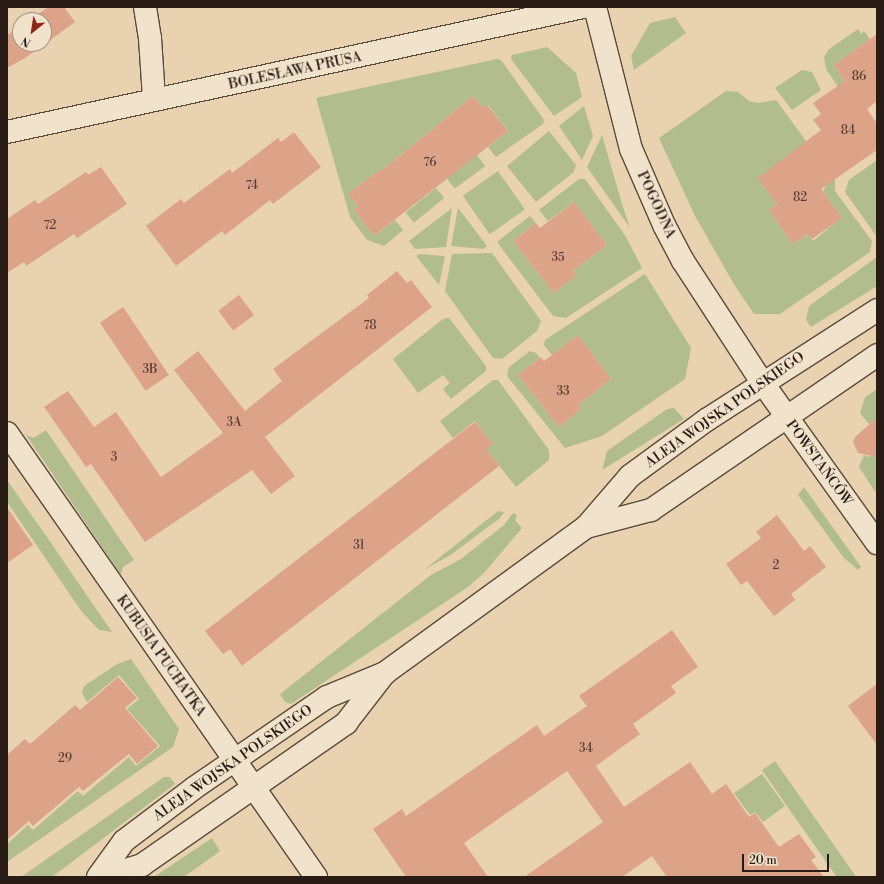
<!DOCTYPE html>
<html>
<head>
<meta charset="utf-8">
<style>
  body { margin:0 }
  #map { position:relative; width:884px; height:884px; overflow:hidden; background:#e9d2af; font-family:"Libre Bodoni",serif }
  div>[style] { position:absolute }
  .green>* { inset:0; background:#b2bd8e; transform-origin:0 0 }
  .building>* { inset:0; background:#dda389; transform-origin:0 0 }
  .roads { filter:drop-shadow(1px 0 #594a3c) drop-shadow(-1px 0 #594a3c) drop-shadow(0 1px #594a3c) drop-shadow(0 -1px #594a3c) }
  .minor>* { height:22px; margin:-11px; padding:0 11px; transform-origin:11px; border-radius:11px; background:#f1e2cb }
  .tertiary>* { height:22px; margin:-11px; padding:0 11px; transform-origin:11px; border-radius:11px; background:#f1e2cb }
  .secondary>* { height:22px; margin:-11px; padding:0 11px; transform-origin:11px; border-radius:11px; background:#f1e2cb }
  span { translate:-50% -50%; white-space:nowrap; text-align:center; line-height:1.15; -webkit-text-stroke:3px #f1e2cb; paint-order:stroke }
  .number-label { font-size:12px; color:#563e33 }
  .number-label span { -webkit-text-stroke-width:0 }
  .street-label { font-size:14px; color:#291c16 }
  .frame { position:absolute; inset:0; border:8px solid #291c16; pointer-events:none }
  .north { position:absolute; left:12px; top:12px; width:40px; height:40px; box-sizing:border-box; background:#f1e2cb; border:1px solid #a19383; border-radius:50%; rotate:210deg; font-size:11px; font-weight:700; line-height:16px; text-align:center; color:#291c16 }
  .north::after { content:''; display:block; margin:auto; width:14px; height:18px; background:#8f2418; clip-path:polygon(50% 0,100% 100%,50% 72%,0 100%) }
  .scale { position:absolute; left:742px; top:854px; width:87px; height:18px; box-sizing:border-box; border:2px solid #291c16; border-top:0; padding-left:5px; font-size:12px; line-height:14px; white-space:nowrap; color:#291c16; -webkit-text-stroke:3px #f1e2cb; paint-order:stroke }
</style>
</head>
<body>
<div id="map">
  <div class="green">
    <div style="clip-path:polygon(675px 17px,686px 33px,634px 70px,631px 56px,650px 23px)"></div>
    <div style="clip-path:polygon(858px 29px,861px 34px,864px 31px,870px 39px,834px 65px,850px 89px,843px 94px,826px 69px,824px 57px,828px 50px)"></div>
    <div style="clip-path:polygon(547px 47px,576px 73px,582px 97px,554px 116px,511px 59px,512px 55px)"></div>
    <div style="clip-path:polygon(497px 59px,501px 60px,544px 120px,543px 124px,496px 157px,488px 147px,508px 131px,488px 105px,483px 108px,473px 96px,380px 172px,379px 170px,348px 194px,358px 206px,354px 210px,374px 236px,395px 220px,403px 230px,384px 246px,367px 240px,350px 217px,316px 98px)"></div>
    <div style="clip-path:polygon(802px 70px,812px 72px,821px 90px,792px 110px,775px 88px)"></div>
    <div style="clip-path:polygon(726px 91px,738px 92px,749px 101px,758px 103px,776px 100px,806px 141px,807px 148px,777px 204px,769px 210px,793px 244px,808px 234px,813px 241px,841px 218px,823px 191px,829px 181px,835px 180px,835px 191px,872px 241px,870px 252px,780px 314px,754px 314px,735px 286px,695px 216px,659px 138px)"></div>
    <div style="clip-path:polygon(584px 106px,593px 136px,582px 160px,559px 126px)"></div>
    <div style="clip-path:polygon(549px 131px,576px 165px,574px 172px,536px 202px,507px 166px)"></div>
    <div style="clip-path:polygon(602px 135px,622px 204px,630px 228px,587px 167px)"></div>
    <div style="left:477px;top:155px;width:14px;height:38px;rotate:54deg"></div>
    <div style="clip-path:polygon(877px 160px,877px 237px,845px 192px,849px 180px)"></div>
    <div style="left:498px;top:171px;width:47px;height:43px;rotate:55deg"></div>
    <div style="clip-path:polygon(579px 179px,585px 179px,626px 237px,642px 268px,566px 318px,553px 316px,497px 242px,530px 216px,536px 223px,513px 241px,554px 293px,577px 275px,573px 271px,607px 245px,574px 202px,548px 221px,539px 210px)"></div>
    <div style="left:436px;top:188px;width:13px;height:39px;rotate:51deg"></div>
    <div style="clip-path:polygon(452px 208px,446px 247px,415px 249px,409px 241px)"></div>
    <div style="clip-path:polygon(458px 208px,487px 246px,484px 249px,451px 246px)"></div>
    <div style="clip-path:polygon(492px 253px,541px 321px,537px 331px,502px 359px,493px 358px,445px 291px,452px 254px)"></div>
    <div style="clip-path:polygon(419px 254px,445px 256px,439px 285px,416px 256px)"></div>
    <div style="clip-path:polygon(877px 257px,877px 286px,811px 327px,806px 320px,809px 306px)"></div>
    <div style="clip-path:polygon(645px 274px,691px 348px,685px 379px,602px 436px,565px 448px,507px 376px,509px 367px,530px 351px,536px 353px,540px 358px,518px 375px,559px 427px,581px 409px,578px 405px,611px 379px,578px 335px,552px 355px,544px 345px,545px 340px)"></div>
    <div style="clip-path:polygon(449px 318px,486px 366px,486px 371px,451px 399px,443px 389px,450px 383px,443px 375px,418px 393px,393px 359px,443px 319px)"></div>
    <div style="clip-path:polygon(493px 380px,498px 380px,549px 450px,549px 460px,516px 487px,486px 449px,492px 444px,475px 421px,453px 438px,440px 421px)"></div>
    <div style="clip-path:polygon(877px 389px,877px 419px,869px 424px,860px 413px,865px 397px)"></div>
    <div style="clip-path:polygon(674px 408px,684px 419px,602px 470px,607px 451px,667px 409px)"></div>
    <div style="clip-path:polygon(46px 430px,134px 560px,123px 567px,121px 575px,26px 435px,34px 438px)"></div>
    <div style="clip-path:polygon(877px 452px,877px 486px,875px 492px,859px 467px,864px 455px,869px 457px)"></div>
    <div style="clip-path:polygon(7px 480px,51px 543px,112px 632px,99px 630px,82px 612px,7px 502px)"></div>
    <div style="clip-path:polygon(804px 487px,861px 567px,858px 570px,844px 558px,798px 495px)"></div>
    <div style="clip-path:polygon(498px 511px,504px 512px,500px 518px,452px 554px,424px 570px)"></div>
    <div style="clip-path:polygon(513px 513px,517px 515px,515px 520px,522px 528px,484px 573px,468px 587px,291px 704px,285px 702px,280px 694px,431px 575px,461px 559px,504px 525px)"></div>
    <div style="clip-path:polygon(131px 659px,179px 729px,173px 747px,7px 862px,7px 844px,28px 825px,33px 830px,78px 791px,83px 796px,129px 757px,136px 766px,160px 746px,127px 709px,139px 699px,119px 675px,87px 702px,82px 693px,84px 686px,117px 664px)"></div>
    <div style="left:775px;top:761px;width:142px;height:16px;rotate:55deg"></div>
    <div style="clip-path:polygon(762px 774px,785px 806px,763px 822px,755px 812px,750px 815px,734px 793px)"></div>
    <div style="clip-path:polygon(164px 777px,170px 777px,175px 784px,52px 877px,21px 877px)"></div>
    <div style="clip-path:polygon(212px 838px,220px 851px,184px 877px,154px 877px)"></div>
  </div>
  <div class="building">
    <div style="clip-path:polygon(49px 7px,64px 7px,75px 22px,25px 58px,7px 68px,7px 35px,20px 26px,20px 44px,44px 44px,44px 20px,29px 20px)"></div>
    <div style="clip-path:polygon(877px 34px,877px 101px,867px 109px,877px 124px,877px 150px,821px 189px,842px 218px,812px 239px,808px 234px,793px 244px,769px 210px,777px 204px,758px 178px,821px 130px,813px 120px,821px 114px,813px 103px,845px 81px,834px 65px)"></div>
    <div style="clip-path:polygon(473px 96px,483px 108px,487px 105px,508px 131px,374px 236px,354px 210px,358px 206px,348px 194px,379px 170px,380px 172px)"></div>
    <div style="clip-path:polygon(294px 132px,321px 167px,273px 204px,270px 200px,225px 235px,222px 231px,176px 266px,146px 226px,181px 199px,184px 203px,230px 169px,232px 173px,278px 138px,281px 142px)"></div>
    <div style="clip-path:polygon(101px 167px,127px 204px,77px 238px,74px 234px,26px 266px,24px 262px,7px 273px,7px 219px,35px 200px,38px 204px,86px 172px,88px 175px)"></div>
    <div style="clip-path:polygon(574px 202px,607px 245px,573px 271px,577px 275px,554px 293px,513px 241px,536px 223px,540px 228px)"></div>
    <div style="clip-path:polygon(397px 271px,407px 283px,411px 280px,432px 307px,265px 437px,295px 476px,271px 494px,252px 470px,145px 542px,91px 464px,86px 467px,44px 407px,68px 391px,94px 427px,116px 412px,161px 477px,223px 433px,174px 370px,198px 351px,245px 411px,282px 381px,273px 369px,369px 298px,367px 295px)"></div>
    <div style="left:239px;top:295px;width:25px;height:26px;rotate:53deg"></div>
    <div style="left:123px;top:307px;width:82px;height:28px;rotate:56deg"></div>
    <div style="clip-path:polygon(578px 335px,611px 379px,578px 405px,581px 409px,559px 427px,518px 375px,541px 357px,544px 361px)"></div>
    <div style="clip-path:polygon(877px 418px,877px 457px,858px 453px,853px 442px,856px 436px)"></div>
    <div style="clip-path:polygon(475px 422px,493px 444px,486px 449px,499px 466px,242px 666px,230px 649px,223px 654px,205px 631px)"></div>
    <div style="clip-path:polygon(7px 507px,33px 545px,7px 563px)"></div>
    <div style="clip-path:polygon(777px 515px,804px 551px,810px 546px,826px 567px,791px 594px,795px 600px,774px 616px,747px 581px,741px 585px,726px 564px,761px 538px,756px 532px)"></div>
    <div style="clip-path:polygon(672px 630px,698px 667px,671px 686px,676px 693px,633px 724px,640px 734px,596px 766px,624px 807px,690px 762px,712px 794px,726px 784px,749px 817px,755px 813px,779px 847px,799px 834px,816px 857px,811px 860px,824px 877px,667px 877px,652px 856px,622px 877px,524px 877px,603px 822px,567px 771px,464px 843px,488px 877px,406px 877px,373px 829px,402px 809px,406px 816px,537px 725px,544px 736px,587px 706px,579px 696px)"></div>
    <div style="clip-path:polygon(118px 677px,137px 698px,125px 708px,158px 746px,137px 764px,129px 754px,83px 791px,79px 787px,33px 826px,29px 821px,7px 840px,7px 755px,25px 739px,30px 744px,75px 705px,80px 710px)"></div>
    <div style="clip-path:polygon(877px 684px,877px 745px,848px 706px)"></div>
  </div>
  <div class="roads">
    <div class="minor">
      <div style="left:145px;top:7px;width:31px;rotate:81deg"></div>
      <div style="left:150px;top:38px;width:61px;rotate:86.2deg"></div>
      <div style="left:7px;top:433px;width:541px;rotate:55.16deg"></div>
    </div>
    <div class="tertiary">
      <div style="left:595px;top:7px;width:146px;rotate:75.8deg"></div>
      <div style="left:631px;top:149px;width:83px;rotate:66.5deg"></div>
      <div style="left:664px;top:225px;width:41px;rotate:62.2deg"></div>
      <div style="left:683px;top:261px;width:145px;rotate:56.9deg"></div>
      <div style="left:762px;top:382px;width:198px;rotate:54.5deg"></div>
      <div style="left:7px;top:132px;width:589px;rotate:-12.24deg"></div>
    </div>
    <div class="secondary">
      <div style="left:586px;top:527px;width:67px;rotate:-14.7deg"></div>
      <div style="left:651px;top:510px;width:274px;rotate:-34.4deg"></div>
      <div style="left:98px;top:877px;width:44px;rotate:-54.2deg"></div>
      <div style="left:124px;top:841px;width:88px;rotate:-37.1deg"></div>
      <div style="left:194px;top:788px;width:161px;rotate:-34.4deg"></div>
      <div style="left:327px;top:697px;width:63px;rotate:-22.5deg"></div>
      <div style="left:385px;top:673px;width:248px;rotate:-36deg"></div>
      <div style="left:586px;top:527px;width:67px;rotate:-49.2deg"></div>
      <div style="left:630px;top:476px;width:97px;rotate:-36.2deg"></div>
      <div style="left:708px;top:419px;width:201px;rotate:-32.8deg"></div>
      <div style="left:102px;top:877px;width:42px;rotate:-16.7deg"></div>
      <div style="left:142px;top:865px;width:249px;rotate:-34.8deg"></div>
      <div style="left:346px;top:723px;width:62px;rotate:-52.2deg"></div>
    </div>
  </div>
  <div class="number-label">
    <span style="left:859px;top:77px">86</span>
    <span style="left:848px;top:131px">84</span>
    <span style="left:430px;top:163px">76</span>
    <span style="left:252px;top:186px">74</span>
    <span style="left:800px;top:198px">82</span>
    <span style="left:50px;top:226px">72</span>
    <span style="left:558px;top:258px">35</span>
    <span style="left:370px;top:326px">78</span>
    <span style="left:150px;top:370px">3B</span>
    <span style="left:563px;top:392px">33</span>
    <span style="left:234px;top:423px">3A</span>
    <span style="left:114px;top:458px">3</span>
    <span style="left:359px;top:546px">31</span>
    <span style="left:776px;top:566px">2</span>
    <span style="left:586px;top:749px">34</span>
    <span style="left:65px;top:759px">29</span>
  </div>
  <div class="street-label">
    <span style="left:295px;top:71px;rotate:-12deg">BOLESŁAWA PRUSA</span>
    <span style="left:656px;top:205px;rotate:65deg">POGODNA</span>
    <span style="left:725px;top:410px;rotate:-35deg">ALEJA WOJSKA POLSKIEGO</span>
    <span style="left:819px;top:463px;rotate:54deg">POWSTAŃCÓW</span>
    <span style="left:161px;top:656px;rotate:55deg">KUBUSIA PUCHATKA</span>
    <span style="left:233px;top:763px;rotate:-35deg">ALEJA WOJSKA POLSKIEGO</span>
  </div>
  <div class="frame"></div>
  <div class="north">N</div>
  <div class="scale">20 m</div>
</div>
</body>
</html>
